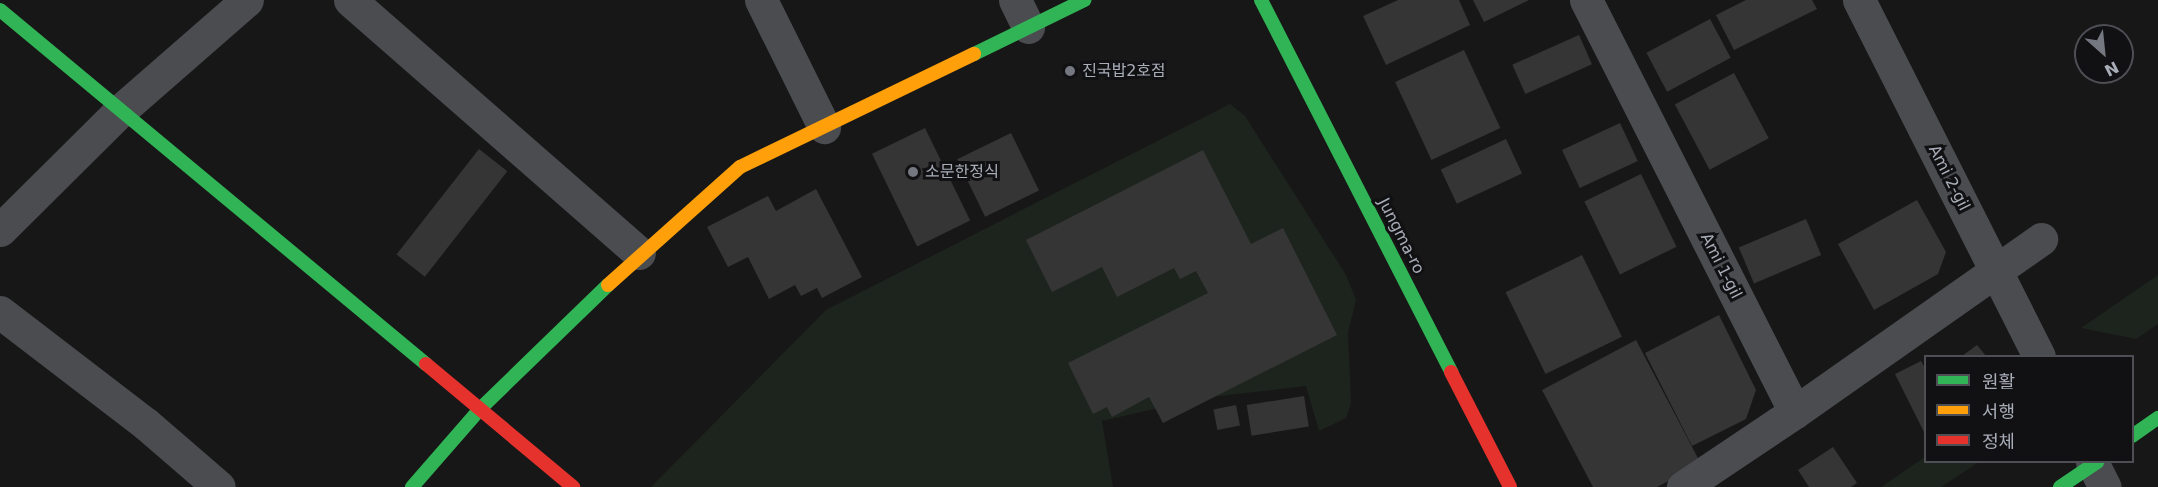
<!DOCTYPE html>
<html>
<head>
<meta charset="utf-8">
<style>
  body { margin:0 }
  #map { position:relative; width:2158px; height:487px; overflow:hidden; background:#171717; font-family:"DejaVu Sans","Noto Sans KR",sans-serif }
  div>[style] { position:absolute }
  .green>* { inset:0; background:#1d241e }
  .building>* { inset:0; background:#353536; transform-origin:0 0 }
  .street>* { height:33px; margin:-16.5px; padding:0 16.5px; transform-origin:16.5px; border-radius:16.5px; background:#4b4c50 }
  .fast>* { height:14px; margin:-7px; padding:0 7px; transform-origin:7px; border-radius:7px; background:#30b455 }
  .slow>* { height:14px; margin:-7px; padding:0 7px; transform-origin:7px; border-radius:7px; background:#ff9f0a }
  .jam>* { height:14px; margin:-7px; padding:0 7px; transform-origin:7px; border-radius:7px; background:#e5322d }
  .dots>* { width:16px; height:16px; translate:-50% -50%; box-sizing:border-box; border:3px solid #111113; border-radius:50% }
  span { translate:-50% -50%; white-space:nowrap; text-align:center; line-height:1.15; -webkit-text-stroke:6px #111113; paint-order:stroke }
  .poi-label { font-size:16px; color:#a8adb8 }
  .left { translate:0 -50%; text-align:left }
  .street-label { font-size:16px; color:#a8adb8 }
  .legend { position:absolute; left:1924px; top:355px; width:210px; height:108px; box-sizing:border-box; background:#111113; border:2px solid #4d4f55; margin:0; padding:8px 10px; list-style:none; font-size:18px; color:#a8adb8 }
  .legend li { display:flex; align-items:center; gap:12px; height:30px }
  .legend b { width:30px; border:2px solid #4d4f55 }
  .north { position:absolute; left:2074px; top:24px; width:60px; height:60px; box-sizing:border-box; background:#111113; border:2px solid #4d4f55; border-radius:50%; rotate:153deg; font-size:16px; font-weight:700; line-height:24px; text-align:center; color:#a8adb8 }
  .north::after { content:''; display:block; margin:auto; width:21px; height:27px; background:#757880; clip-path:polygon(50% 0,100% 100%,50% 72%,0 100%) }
</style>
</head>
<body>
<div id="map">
  <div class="green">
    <div style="clip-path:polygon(1230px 104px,1245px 116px,1346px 275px,1356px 300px,1348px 333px,1351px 403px,1346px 418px,1319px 431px,1306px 386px,1202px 398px,1102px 421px,1113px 487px,651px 487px,826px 310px)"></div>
    <div style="clip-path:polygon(2158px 275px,2158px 324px,2136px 339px,2081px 328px)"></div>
    <div style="clip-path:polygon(1925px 457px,1926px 462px,1979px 462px,1941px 487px,1881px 487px)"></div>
  </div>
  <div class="building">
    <div style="clip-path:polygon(1398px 0,1459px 0,1470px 25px,1386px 65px,1363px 16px)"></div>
    <div style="clip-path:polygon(1473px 0,1529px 0,1484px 22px)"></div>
    <div style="clip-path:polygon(1746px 0,1812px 0,1817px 9px,1734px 50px,1716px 15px)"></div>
    <div style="left:1710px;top:19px;width:44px;height:72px;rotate:62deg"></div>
    <div style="left:1579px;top:35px;width:32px;height:73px;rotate:66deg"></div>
    <div style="left:1464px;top:50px;width:86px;height:76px;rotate:65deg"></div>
    <div style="left:1734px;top:73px;width:74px;height:67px;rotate:62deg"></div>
    <div style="left:1620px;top:123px;width:42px;height:64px;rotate:65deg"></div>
    <div style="left:925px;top:128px;width:103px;height:59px;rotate:64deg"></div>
    <div style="left:1011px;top:133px;width:64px;height:60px;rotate:64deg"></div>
    <div style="left:1506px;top:139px;width:38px;height:72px;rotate:65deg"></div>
    <div style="left:479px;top:149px;width:36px;height:134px;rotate:38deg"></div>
    <div style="clip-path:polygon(1203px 150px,1251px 244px,1283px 228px,1337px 335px,1163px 423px,1149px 397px,1112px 417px,1107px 407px,1093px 414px,1068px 363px,1208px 293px,1196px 271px,1180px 279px,1174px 268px,1117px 297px,1102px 267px,1052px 292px,1026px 240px)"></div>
    <div style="left:1641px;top:174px;width:81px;height:63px;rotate:64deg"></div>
    <div style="clip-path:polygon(816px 189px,862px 277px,822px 298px,817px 288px,801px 296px,795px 285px,769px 299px,748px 257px,728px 267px,707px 227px,768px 196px,776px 211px)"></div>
    <div style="clip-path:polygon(1917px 200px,1946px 252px,1938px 274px,1874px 310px,1838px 244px)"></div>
    <div style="left:1806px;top:219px;width:39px;height:73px;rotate:67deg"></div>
    <div style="left:1582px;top:255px;width:91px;height:85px;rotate:64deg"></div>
    <div style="clip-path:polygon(1719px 315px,1756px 390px,1746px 419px,1692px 446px,1645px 353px)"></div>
    <div style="clip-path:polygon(1636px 340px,1701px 464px,1657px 487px,1593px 487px,1542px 390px)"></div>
    <div style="clip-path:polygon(1977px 345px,1986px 356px,1962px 356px)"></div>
    <div style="clip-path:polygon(1921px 361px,1926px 370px,1924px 432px,1895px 374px)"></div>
    <div style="left:1304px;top:396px;width:31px;height:58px;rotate:81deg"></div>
    <div style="left:1236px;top:405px;width:21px;height:23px;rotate:79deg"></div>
    <div style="clip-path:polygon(1833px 447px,1857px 483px,1851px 487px,1809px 487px,1798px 470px)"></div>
  </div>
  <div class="street">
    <div style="left:350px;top:0;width:384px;rotate:41.2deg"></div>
    <div style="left:761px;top:0;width:142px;rotate:63.6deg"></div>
    <div style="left:1015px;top:0;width:30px;rotate:64deg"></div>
    <div style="left:1586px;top:0;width:462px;rotate:63.1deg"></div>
    <div style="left:1795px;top:412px;width:135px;rotate:146.2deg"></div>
    <div style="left:1859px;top:0;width:399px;rotate:63.2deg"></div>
    <div style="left:0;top:230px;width:170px;rotate:-44.8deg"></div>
    <div style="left:121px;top:110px;width:167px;rotate:-41.1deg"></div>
    <div style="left:0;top:312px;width:184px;rotate:37.5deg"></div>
    <div style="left:146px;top:424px;width:96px;rotate:40.8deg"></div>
    <div style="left:1795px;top:412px;width:301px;rotate:-35.1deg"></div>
    <div style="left:2092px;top:462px;width:28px;rotate:63deg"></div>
  </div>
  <div class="fast">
    <div style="left:1261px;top:0;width:418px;rotate:62.9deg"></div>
    <div style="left:0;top:10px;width:554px;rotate:39.73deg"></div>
    <div style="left:974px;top:54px;width:123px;rotate:-26.1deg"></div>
    <div style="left:2132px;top:436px;width:32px;rotate:-35deg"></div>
    <div style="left:412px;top:487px;width:103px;rotate:-48.9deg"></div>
    <div style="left:480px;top:409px;width:178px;rotate:-44.1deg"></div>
    <div style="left:2060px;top:487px;width:45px;rotate:-34deg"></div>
  </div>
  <div class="slow">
    <div style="left:608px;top:285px;width:177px;rotate:-41.8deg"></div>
    <div style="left:740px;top:167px;width:260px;rotate:-25.8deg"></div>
  </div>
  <div class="jam">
    <div style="left:426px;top:364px;width:192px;rotate:39.9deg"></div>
    <div style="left:1451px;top:372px;width:129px;rotate:62.8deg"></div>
  </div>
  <div class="dots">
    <div style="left:1070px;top:71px;background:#757880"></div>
    <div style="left:913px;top:172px;background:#757880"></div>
  </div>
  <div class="poi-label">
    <span class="left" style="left:1082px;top:71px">진국밥2호점</span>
    <span class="left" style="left:925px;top:172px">소문한정식</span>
  </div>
  <div class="street-label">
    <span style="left:1949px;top:178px;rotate:63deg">Ami 2-gil</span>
    <span style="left:1401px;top:236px;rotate:63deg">Jungma-ro</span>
    <span style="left:1721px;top:266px;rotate:63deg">Ami 1-gil</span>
  </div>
  <ul class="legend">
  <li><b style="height:8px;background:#30b455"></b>원활</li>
  <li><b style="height:8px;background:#ff9f0a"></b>서행</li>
  <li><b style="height:8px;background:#e5322d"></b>정체</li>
  </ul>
  <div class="north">N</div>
</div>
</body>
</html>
